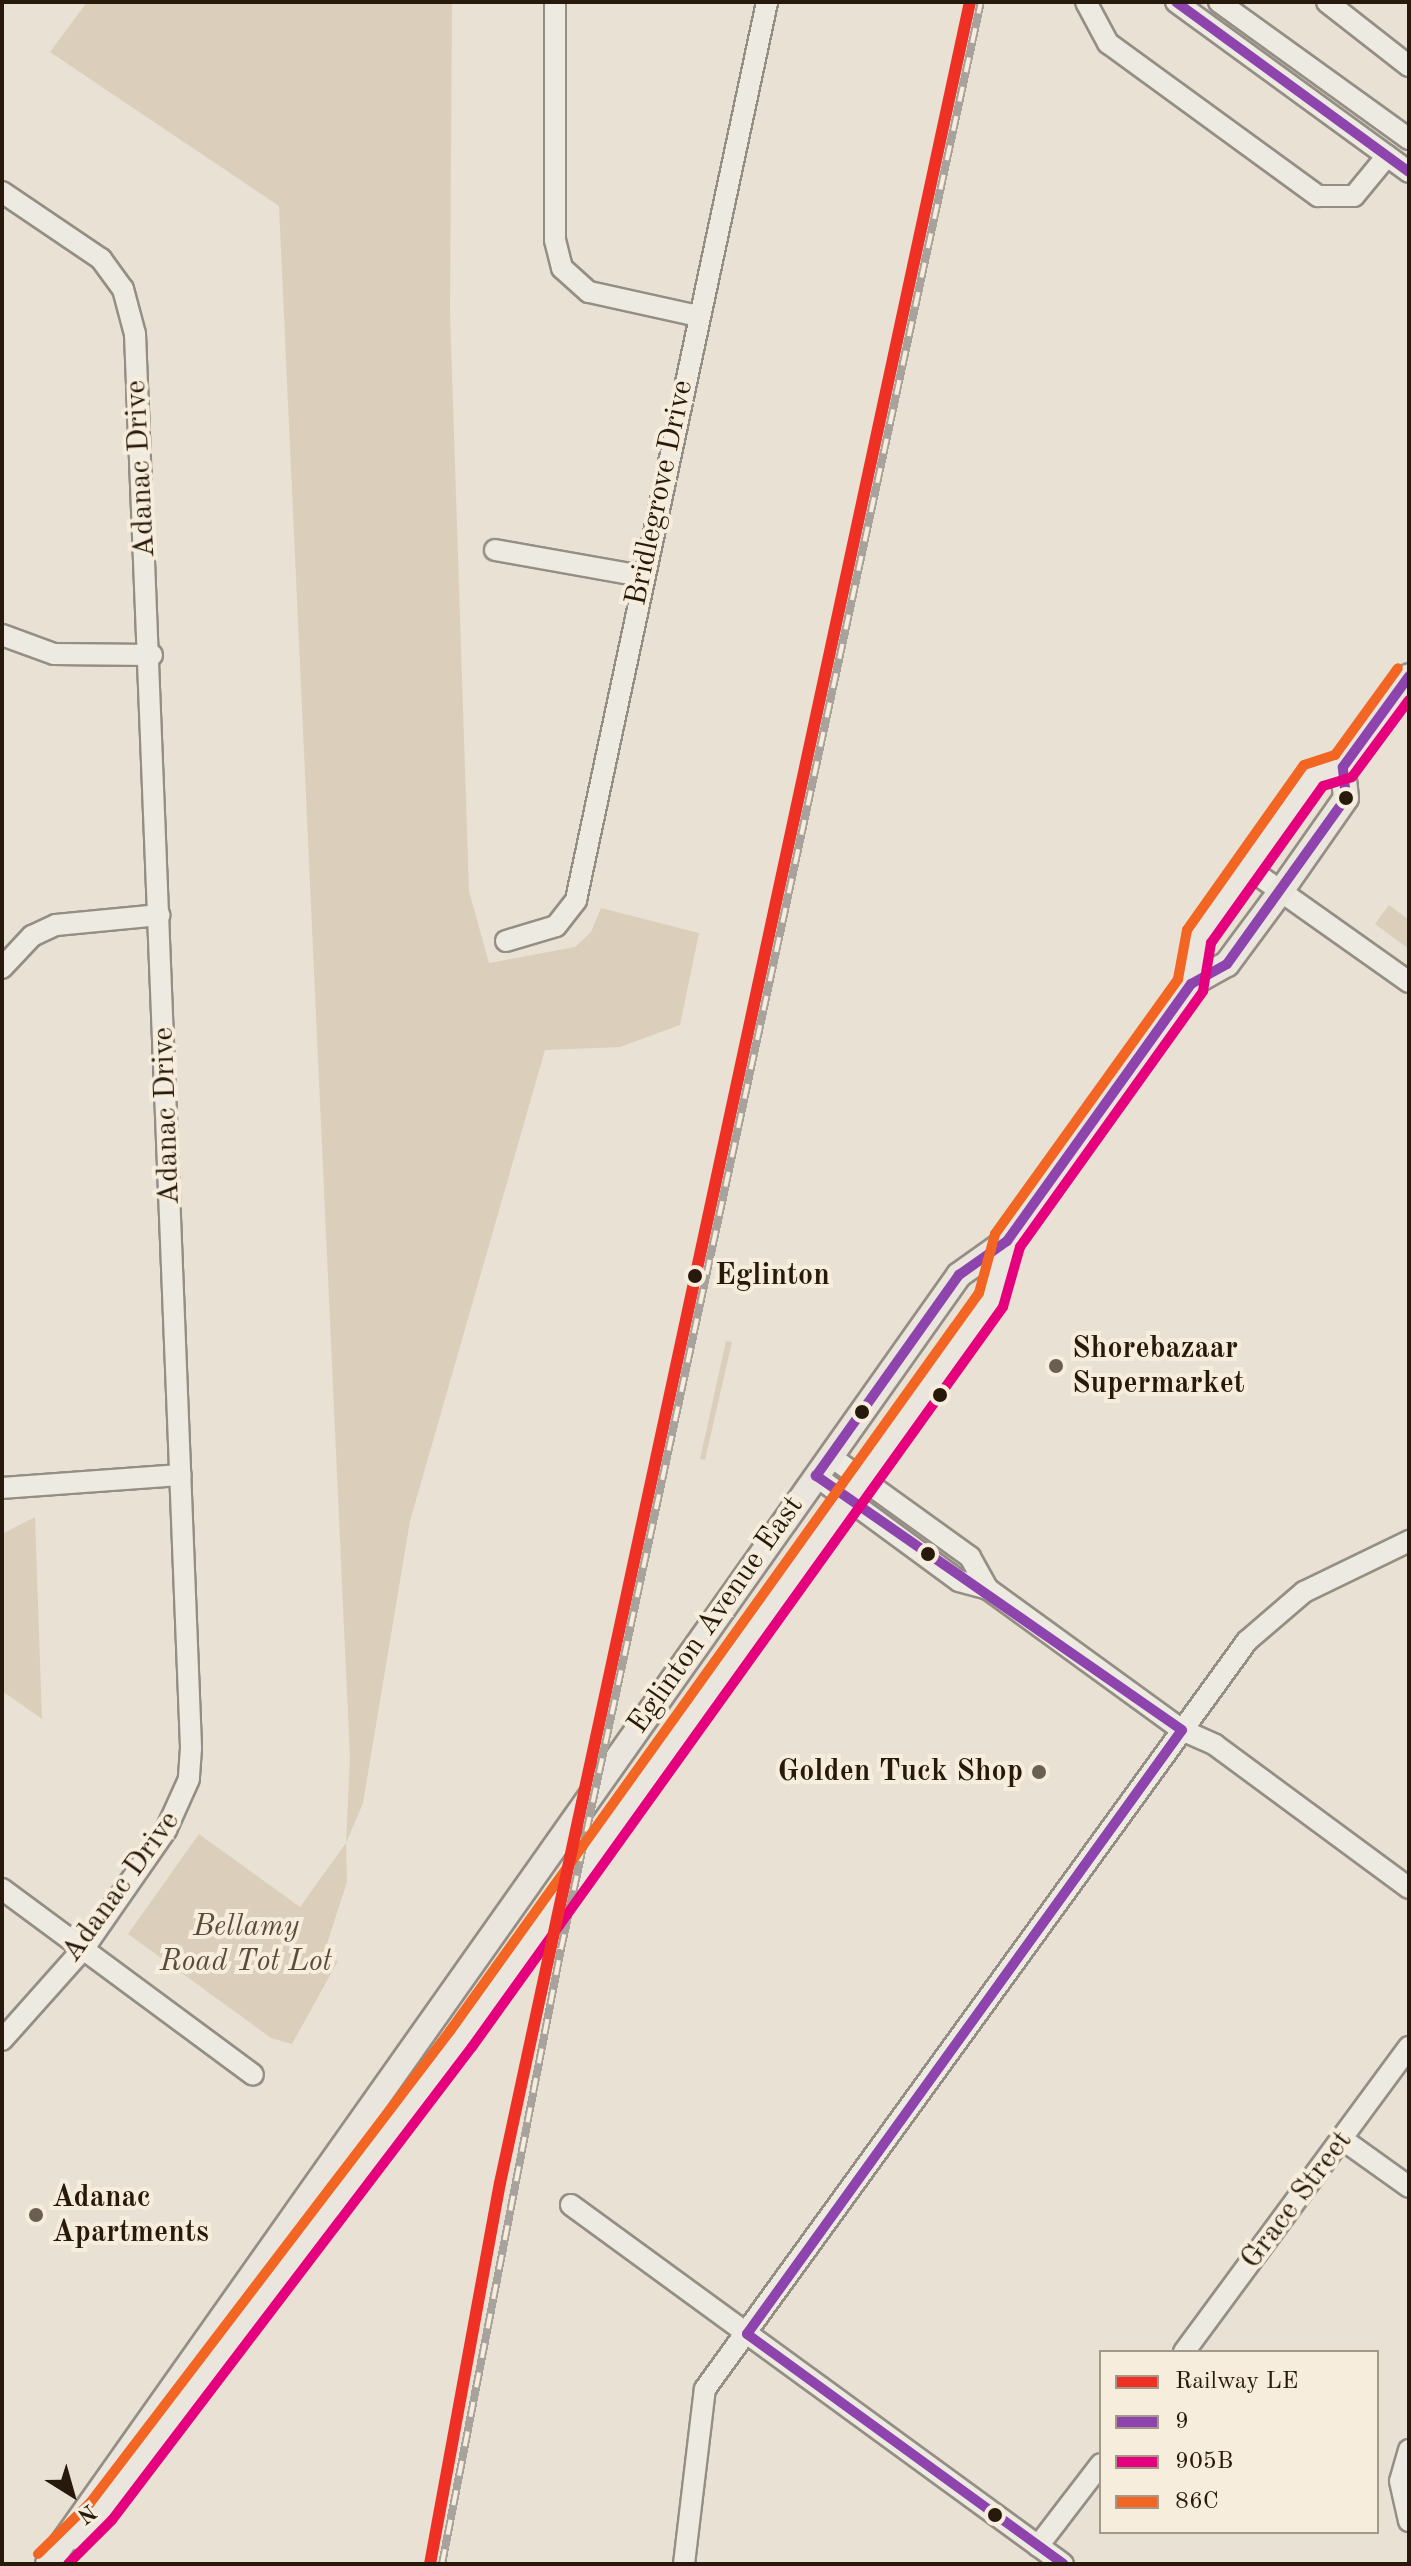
<!DOCTYPE html>
<html>
<head>
<meta charset="utf-8">
<style>
  body { margin:0 }
  #map { position:relative; width:1411px; height:2566px; overflow:hidden; background:#e9e1d3; font-family:"Old Standard TT",serif }
  div>[style] { position:absolute }
  .green>* { inset:0; background:#dbcfbc }
  .roads { filter:drop-shadow(2px 0 #958e85) drop-shadow(-2px 0 #958e85) drop-shadow(0 2px #958e85) drop-shadow(0 -2px #958e85) }
  .minor>* { height:20px; margin:-10px; padding:0 10px; transform-origin:10px; border-radius:10px; background:#edeae2 }
  .major>* { height:24px; margin:-12px; padding:0 12px; transform-origin:12px; border-radius:12px; background:#eae5dd }
  .rail>* { height:8px; margin-top:-4px; transform-origin:0; background:repeating-linear-gradient(90deg,#f7eddc 0 15px,#a7a29c 0 30px); box-sizing:border-box; border-block:2px solid #a7a29c }
  .bus-1>* { height:10px; margin:-5px; padding:0 5px; transform-origin:5px; border-radius:5px; background:#8e44ad }
  .bus-2>* { height:10px; margin:-5px; padding:0 5px; transform-origin:5px; border-radius:5px; background:#e5007d }
  .bus-3>* { height:10px; margin:-5px; padding:0 5px; transform-origin:5px; border-radius:5px; background:#f26522 }
  .rail-1>* { height:12px; margin:-6px; padding:0 6px; transform-origin:6px; border-radius:6px; background:#ee3124 }
  .dots>* { width:22px; height:22px; translate:-50% -50%; box-sizing:border-box; border:4px solid #f7eddc; border-radius:50% }
  span { translate:-50% -50%; white-space:nowrap; text-align:center; line-height:1.15; -webkit-text-stroke:8px #f7eddc; paint-order:stroke }
  .street-label { font-size:30px; color:#27190c }
  .stop-label { font-size:30px; color:#27190c; font-weight:700 }
  .left { translate:0 -50%; text-align:left }
  .poi-label { font-size:30px; color:#27190c; font-weight:700 }
  .right { translate:-100% -50%; text-align:right }
  .park-label { font-size:30px; color:#5a4b3b; font-style:italic }
  .frame { position:absolute; inset:0; border:4px solid #27190c; pointer-events:none }
  .legend { position:absolute; left:1099px; top:2350px; width:280px; height:184px; box-sizing:border-box; background:#f7eddc; border:2px solid #a49889; margin:0; padding:10px 14px; list-style:none; font-size:24px; color:#27190c }
  .legend li { display:flex; align-items:center; gap:16px; height:40px }
  .legend b { width:40px; border:2px solid #a49889 }
  .north { position:absolute; left:32px; top:2454px; width:80px; height:80px; -webkit-text-stroke:6px #f7eddc; paint-order:stroke; rotate:143deg; font-size:22px; font-weight:700; line-height:32px; text-align:center; color:#27190c }
  .north::after { content:''; display:block; margin:auto; width:28px; height:36px; background:#27190c; clip-path:polygon(50% 0,100% 100%,50% 72%,0 100%) }
</style>
</head>
<body>
<div id="map">
  <div class="green">
    <div style="clip-path:polygon(87px 2px,452px 2px,450px 312px,469px 891px,489px 963px,575px 947px,591px 932px,601px 908px,699px 933px,680px 1025px,620px 1047px,545px 1050px,410px 1521px,363px 1803px,346px 1843px,347px 1882px,323px 1956px,338px 1961px,292px 2044px,271px 2038px,128px 1934px,199px 1834px,300px 1907px,346px 1843px,350px 1758px,279px 206px,50px 52px)"></div>
    <div style="clip-path:polygon(1389px 905px,1409px 920px,1409px 949px,1375px 924px)"></div>
    <div style="clip-path:polygon(726px 1341px,732px 1342px,705px 1460px,700px 1459px)"></div>
    <div style="clip-path:polygon(35px 1517px,42px 1719px,2px 1691px,2px 1534px)"></div>
  </div>
  <div class="roads">
    <div class="minor">
      <div style="left:555px;top:2px;width:238px;rotate:90deg"></div>
      <div style="left:555px;top:240px;width:29px;rotate:76deg"></div>
      <div style="left:562px;top:268px;width:36px;rotate:42deg"></div>
      <div style="left:589px;top:292px;width:112px;rotate:12.4deg"></div>
      <div style="left:1086px;top:2px;width:47px;rotate:61.8deg"></div>
      <div style="left:1108px;top:43px;width:260px;rotate:36.1deg"></div>
      <div style="left:1318px;top:196px;width:36px"></div>
      <div style="left:1354px;top:196px;width:52px;rotate:-50.5deg"></div>
      <div style="left:1176px;top:2px;width:288px;rotate:36.1deg"></div>
      <div style="left:1219px;top:2px;width:234px;rotate:35.8deg"></div>
      <div style="left:1327px;top:2px;width:104px;rotate:38deg"></div>
      <div style="left:2px;top:192px;width:120px;rotate:34.1deg"></div>
      <div style="left:101px;top:259px;width:37px;rotate:54deg"></div>
      <div style="left:123px;top:289px;width:47px;rotate:75.1deg"></div>
      <div style="left:135px;top:334px;width:1415px;rotate:87.73deg"></div>
      <div style="left:191px;top:1748px;width:31px;rotate:94deg"></div>
      <div style="left:189px;top:1779px;width:56px;rotate:114.3deg"></div>
      <div style="left:166px;top:1830px;width:144px;rotate:124.8deg"></div>
      <div style="left:84px;top:1948px;width:123px;rotate:131.7deg"></div>
      <div style="left:495px;top:550px;width:148px;rotate:10.1deg"></div>
      <div style="left:2px;top:635px;width:55px;rotate:20.1deg"></div>
      <div style="left:54px;top:654px;width:98px;rotate:0.6deg"></div>
      <div style="left:1248px;top:868px;width:197px;rotate:35.3deg"></div>
      <div style="left:506px;top:941px;width:52px;rotate:-16.7deg"></div>
      <div style="left:556px;top:926px;width:33px;rotate:-52deg"></div>
      <div style="left:576px;top:900px;width:918px;rotate:-77.99deg"></div>
      <div style="left:2px;top:968px;width:44px;rotate:-46.8deg"></div>
      <div style="left:32px;top:936px;width:26px;rotate:-25deg"></div>
      <div style="left:56px;top:925px;width:104px;rotate:-5.5deg"></div>
      <div style="left:830px;top:1456px;width:173px;rotate:35.8deg"></div>
      <div style="left:970px;top:1557px;width:37px;rotate:61deg"></div>
      <div style="left:816px;top:1476px;width:177px;rotate:36.3deg"></div>
      <div style="left:959px;top:1581px;width:30px;rotate:15deg"></div>
      <div style="left:988px;top:1589px;width:240px;rotate:36deg"></div>
      <div style="left:1182px;top:1730px;width:36px;rotate:24deg"></div>
      <div style="left:1215px;top:1745px;width:241px;rotate:36.4deg"></div>
      <div style="left:2px;top:1488px;width:179px;rotate:-4.2deg"></div>
      <div style="left:2px;top:1889px;width:312px;rotate:36.5deg"></div>
      <div style="left:1342px;top:2139px;width:82px;rotate:35.6deg"></div>
      <div style="left:571px;top:2205px;width:609px;rotate:36.12deg"></div>
      <div style="left:1184px;top:2352px;width:379px;rotate:-53.6deg"></div>
      <div style="left:1409px;top:2450px;width:32px;rotate:106deg"></div>
      <div style="left:1400px;top:2481px;width:41px;rotate:77.3deg"></div>
      <div style="left:1038px;top:2546px;width:103px;rotate:-52.5deg"></div>
      <div style="left:684px;top:2564px;width:176px;rotate:-83.2deg"></div>
      <div style="left:705px;top:2389px;width:924px;rotate:-54.07deg"></div>
      <div style="left:1247px;top:1641px;width:75px;rotate:-40.7deg"></div>
      <div style="left:1304px;top:1592px;width:117px;rotate:-25.9deg"></div>
    </div>
    <div class="major">
      <div style="left:1191px;top:984px;width:47px;rotate:-81.3deg"></div>
      <div style="left:1198px;top:938px;width:201px;rotate:-54.5deg"></div>
      <div style="left:1315px;top:774px;width:29px;rotate:-14deg"></div>
      <div style="left:1343px;top:767px;width:112px;rotate:-54deg"></div>
      <div style="left:74px;top:2537px;width:37px;rotate:-43deg"></div>
      <div style="left:101px;top:2512px;width:594px;rotate:-52.73deg"></div>
      <div style="left:461px;top:2039px;width:911px;rotate:-54.34deg"></div>
      <div style="left:992px;top:1299px;width:60px;rotate:-75.5deg"></div>
      <div style="left:48px;top:2564px;width:1578px;rotate:-54.75deg"></div>
      <div style="left:959px;top:1275px;width:59px;rotate:-35.3deg"></div>
      <div style="left:1007px;top:1241px;width:316px;rotate:-54.4deg"></div>
      <div style="left:1191px;top:984px;width:41px;rotate:-29.1deg"></div>
      <div style="left:1227px;top:964px;width:91px;rotate:-53.5deg"></div>
      <div style="left:1281px;top:891px;width:113px;rotate:-55deg"></div>
      <div style="left:1346px;top:798px;width:31px;rotate:-96deg"></div>
    </div>
  </div>
  <div class="rail">
    <div style="left:442px;top:2564px;width:626px;rotate:-79.05deg"></div>
    <div style="left:561px;top:1949px;width:1992px;rotate:-77.83deg"></div>
  </div>
  <div class="bus-1">
    <div style="left:1176px;top:2px;width:288px;rotate:36.1deg"></div>
    <div style="left:1182px;top:1730px;width:446px;rotate:-145.2deg"></div>
    <div style="left:816px;top:1476px;width:247px;rotate:-54.6deg"></div>
    <div style="left:959px;top:1275px;width:59px;rotate:-35.3deg"></div>
    <div style="left:1007px;top:1241px;width:316px;rotate:-54.4deg"></div>
    <div style="left:1191px;top:984px;width:41px;rotate:-29.1deg"></div>
    <div style="left:1227px;top:964px;width:204px;rotate:-54.4deg"></div>
    <div style="left:1346px;top:798px;width:31px;rotate:-96deg"></div>
    <div style="left:1343px;top:767px;width:112px;rotate:-54deg"></div>
    <div style="left:747px;top:2334px;width:744px;rotate:-54.24deg"></div>
    <div style="left:747px;top:2334px;width:391px;rotate:36deg"></div>
  </div>
  <div class="bus-2">
    <div style="left:68px;top:2564px;width:62px;rotate:-45deg"></div>
    <div style="left:112px;top:2520px;width:594px;rotate:-52.73deg"></div>
    <div style="left:472px;top:2047px;width:911px;rotate:-54.34deg"></div>
    <div style="left:1003px;top:1307px;width:62px;rotate:-74.2deg"></div>
    <div style="left:1020px;top:1247px;width:315px;rotate:-54.4deg"></div>
    <div style="left:1203px;top:991px;width:49px;rotate:-80.5deg"></div>
    <div style="left:1211px;top:943px;width:193px;rotate:-54.5deg"></div>
    <div style="left:1323px;top:786px;width:30px;rotate:-17deg"></div>
    <div style="left:1352px;top:777px;width:96px;rotate:-53.5deg"></div>
  </div>
  <div class="bus-3">
    <div style="left:38px;top:2554px;width:73px;rotate:-44.4deg"></div>
    <div style="left:90px;top:2503px;width:594px;rotate:-52.67deg"></div>
    <div style="left:450px;top:2031px;width:908px;rotate:-54.37deg"></div>
    <div style="left:979px;top:1293px;width:61px;rotate:-74.8deg"></div>
    <div style="left:995px;top:1234px;width:314px;rotate:-54.3deg"></div>
    <div style="left:1178px;top:979px;width:50px;rotate:-79.6deg"></div>
    <div style="left:1187px;top:930px;width:202px;rotate:-54.7deg"></div>
    <div style="left:1304px;top:765px;width:33px;rotate:-18deg"></div>
    <div style="left:1335px;top:755px;width:107px;rotate:-54.1deg"></div>
  </div>
  <div class="rail-1">
    <div style="left:430px;top:2564px;width:387px;rotate:-79.6deg"></div>
    <div style="left:500px;top:2183px;width:2231px;rotate:-77.84deg"></div>
  </div>
  <div class="dots">
    <div style="left:1346px;top:798px;background:#27190c"></div>
    <div style="left:695px;top:1276px;background:#27190c"></div>
    <div style="left:1056px;top:1366px;background:#6b5f52"></div>
    <div style="left:940px;top:1395px;background:#27190c"></div>
    <div style="left:862px;top:1412px;background:#27190c"></div>
    <div style="left:928px;top:1554px;background:#27190c"></div>
    <div style="left:1039px;top:1772px;background:#6b5f52"></div>
    <div style="left:36px;top:2215px;background:#6b5f52"></div>
    <div style="left:995px;top:2515px;background:#27190c"></div>
  </div>
  <div class="street-label">
    <span style="left:141px;top:469px;rotate:-93deg">Adanac Drive</span>
    <span style="left:660px;top:493px;rotate:-78deg">Bridlegrove Drive</span>
    <span style="left:167px;top:1116px;rotate:-92deg">Adanac Drive</span>
    <span style="left:716px;top:1615px;rotate:-55deg">Eglinton Avenue East</span>
    <span style="left:121px;top:1887px;rotate:-54deg">Adanac Drive</span>
    <span style="left:1297px;top:2200px;rotate:-53deg">Grace Street</span>
  </div>
  <div class="stop-label">
    <span class="left" style="left:715px;top:1276px">Eglinton</span>
  </div>
  <div class="poi-label">
    <span class="left" style="left:1072px;top:1366px">Shorebazaar<br>Supermarket</span>
    <span class="right" style="left:1023px;top:1772px">Golden Tuck Shop</span>
    <span class="left" style="left:52px;top:2215px">Adanac<br>Apartments</span>
  </div>
  <div class="park-label">
    <span style="left:246px;top:1944px">Bellamy<br>Road Tot Lot</span>
  </div>
  <div class="frame"></div>
  <ul class="legend">
  <li><b style="height:10px;background:#ee3124"></b>Railway LE</li>
  <li><b style="height:10px;background:#8e44ad"></b>9</li>
  <li><b style="height:10px;background:#e5007d"></b>905B</li>
  <li><b style="height:10px;background:#f26522"></b>86C</li>
  </ul>
  <div class="north">N</div>
</div>
</body>
</html>
